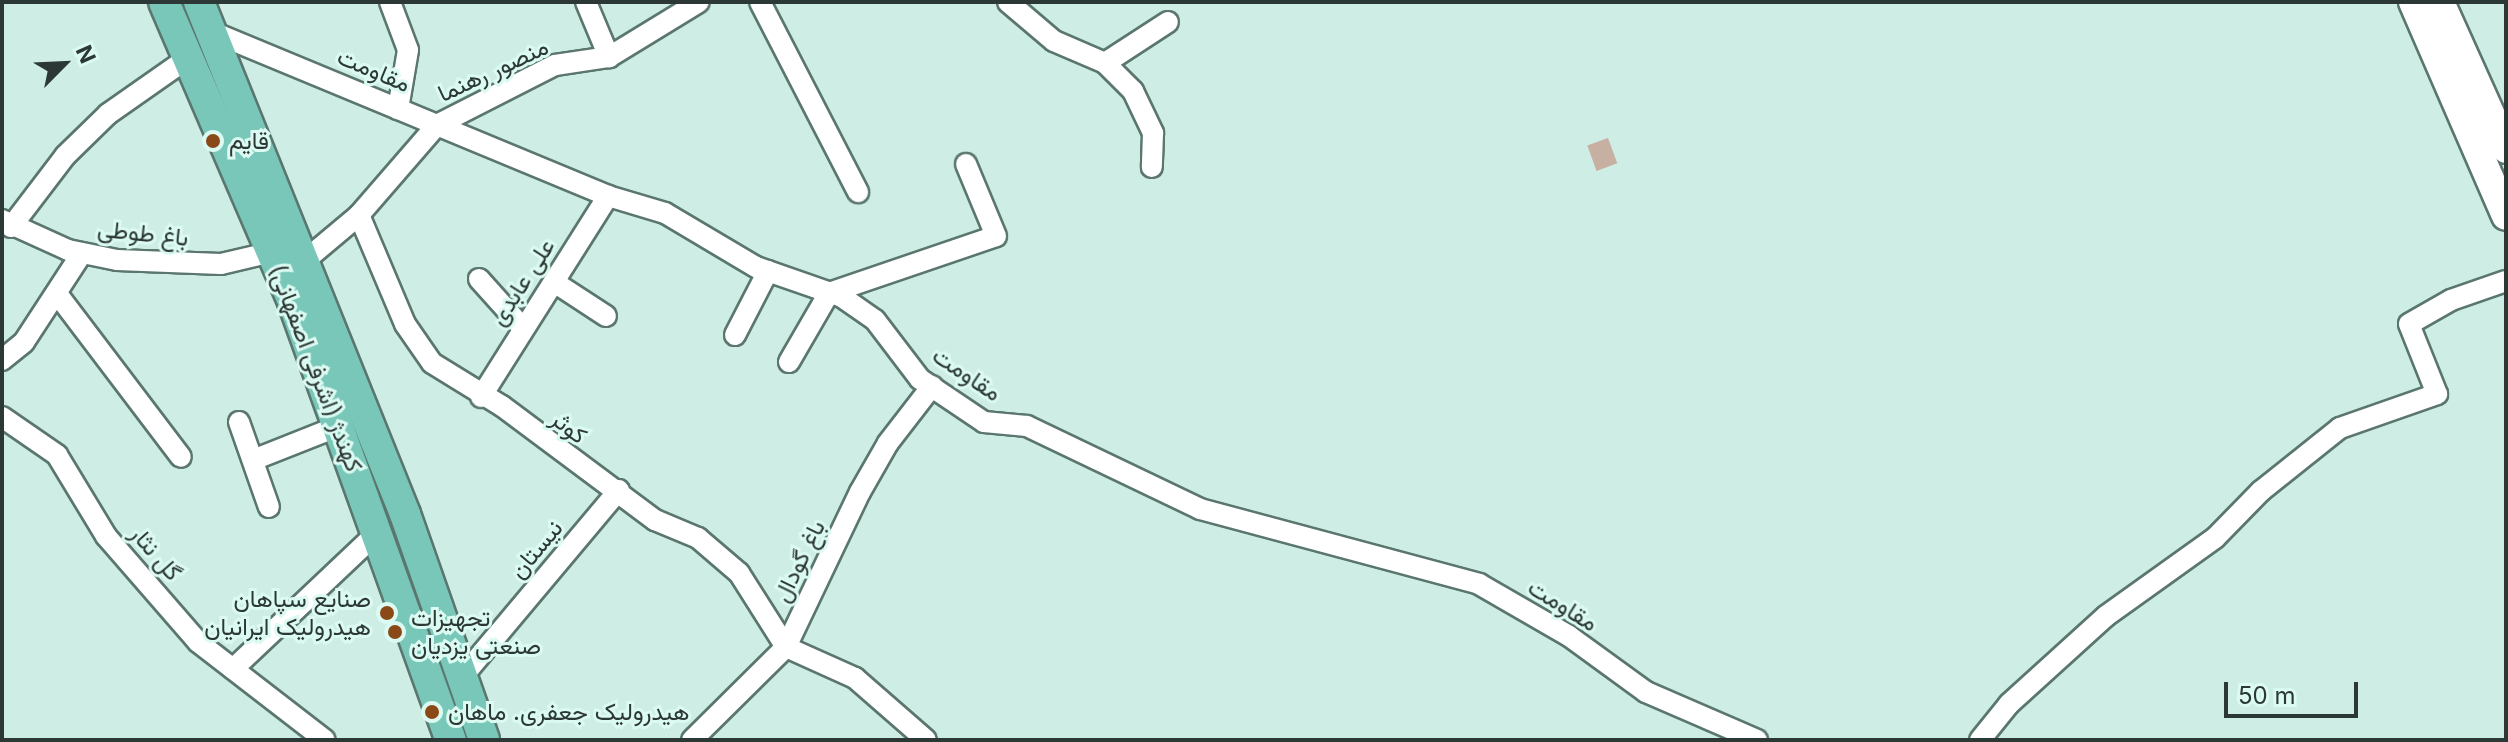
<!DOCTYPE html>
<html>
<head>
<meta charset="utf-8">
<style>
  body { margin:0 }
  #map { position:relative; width:2508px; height:742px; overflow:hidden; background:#ceede4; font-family:Inter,Vazirmatn,sans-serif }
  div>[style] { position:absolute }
  .building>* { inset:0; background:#c7afa1; transform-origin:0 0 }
  .roads { filter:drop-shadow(2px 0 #5a766f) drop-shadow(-2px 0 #5a766f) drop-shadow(0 2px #5a766f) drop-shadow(0 -2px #5a766f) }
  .street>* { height:20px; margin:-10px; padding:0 10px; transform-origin:10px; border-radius:10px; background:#fff }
  .secondary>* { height:28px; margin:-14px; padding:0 14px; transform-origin:14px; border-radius:14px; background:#fff }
  .primary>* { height:30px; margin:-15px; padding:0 15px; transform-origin:15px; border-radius:15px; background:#79c7b9 }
  .dots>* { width:22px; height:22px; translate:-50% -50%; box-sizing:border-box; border:4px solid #dbfaf2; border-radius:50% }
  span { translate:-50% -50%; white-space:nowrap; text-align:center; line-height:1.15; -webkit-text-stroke:6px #dbfaf2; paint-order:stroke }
  .street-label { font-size:24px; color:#2c3835 }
  .poi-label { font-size:24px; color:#2c3835 }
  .left { translate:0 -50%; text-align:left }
  .right { translate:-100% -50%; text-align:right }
  .frame { position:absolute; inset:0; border:4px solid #2c3835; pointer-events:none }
  .north { position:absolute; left:24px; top:24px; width:80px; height:80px; -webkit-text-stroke:6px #dbfaf2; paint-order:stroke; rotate:66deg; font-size:22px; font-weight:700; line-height:32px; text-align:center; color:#2c3835 }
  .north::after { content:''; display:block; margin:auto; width:28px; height:36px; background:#2c3835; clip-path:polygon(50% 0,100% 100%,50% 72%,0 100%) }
  .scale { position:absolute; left:2224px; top:682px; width:134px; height:36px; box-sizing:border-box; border:4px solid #2c3835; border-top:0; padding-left:10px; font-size:24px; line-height:28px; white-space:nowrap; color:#2c3835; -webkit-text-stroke:6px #dbfaf2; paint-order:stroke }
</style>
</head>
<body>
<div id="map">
  <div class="building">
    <div style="left:1608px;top:138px;width:27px;height:22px;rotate:70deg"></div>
  </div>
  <div class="roads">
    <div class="street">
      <div style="left:390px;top:2px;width:51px;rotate:69.4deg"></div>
      <div style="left:408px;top:50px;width:60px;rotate:99.6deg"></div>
      <div style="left:586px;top:2px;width:60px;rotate:67.3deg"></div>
      <div style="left:760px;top:2px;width:214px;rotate:62.7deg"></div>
      <div style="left:1008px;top:2px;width:60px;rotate:40.3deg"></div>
      <div style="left:1054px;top:41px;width:56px;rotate:23.3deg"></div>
      <div style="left:1105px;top:63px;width:40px;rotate:45deg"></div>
      <div style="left:1133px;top:91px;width:47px;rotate:64.5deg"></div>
      <div style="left:1153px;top:133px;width:34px;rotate:92deg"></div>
      <div style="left:210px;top:31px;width:431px;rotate:22.5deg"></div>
      <div style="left:608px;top:196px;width:59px;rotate:16.6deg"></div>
      <div style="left:665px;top:213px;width:106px;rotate:30.7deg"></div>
      <div style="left:756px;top:267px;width:91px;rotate:19.2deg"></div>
      <div style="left:842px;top:297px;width:40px;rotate:34.9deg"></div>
      <div style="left:875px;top:320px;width:74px;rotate:52.7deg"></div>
      <div style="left:920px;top:379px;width:77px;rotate:33.9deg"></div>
      <div style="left:984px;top:422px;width:43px;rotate:5.3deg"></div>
      <div style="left:1027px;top:426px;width:192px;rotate:25.6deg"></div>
      <div style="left:1200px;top:509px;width:289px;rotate:15deg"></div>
      <div style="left:1479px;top:584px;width:104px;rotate:30deg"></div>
      <div style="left:1569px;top:636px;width:95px;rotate:36deg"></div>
      <div style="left:1646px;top:692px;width:121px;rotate:23.4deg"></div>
      <div style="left:1105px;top:63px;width:75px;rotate:-33.1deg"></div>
      <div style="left:359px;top:215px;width:118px;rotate:67.1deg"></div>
      <div style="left:405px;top:324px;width:47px;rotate:55.3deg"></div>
      <div style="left:432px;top:363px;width:82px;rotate:31.6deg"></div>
      <div style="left:502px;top:406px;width:191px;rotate:36.7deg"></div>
      <div style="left:655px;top:520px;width:47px;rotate:22.7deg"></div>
      <div style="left:698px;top:538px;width:54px;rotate:40.5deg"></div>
      <div style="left:739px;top:573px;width:88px;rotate:57.6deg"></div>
      <div style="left:786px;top:647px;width:76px;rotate:24.2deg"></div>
      <div style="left:855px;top:678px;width:94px;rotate:41.1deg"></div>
      <div style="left:2px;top:220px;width:72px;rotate:24.4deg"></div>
      <div style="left:68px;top:250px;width:50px;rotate:11.5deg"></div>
      <div style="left:117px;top:260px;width:104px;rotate:2.2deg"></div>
      <div style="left:221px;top:264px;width:52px;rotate:-13.2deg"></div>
      <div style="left:11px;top:227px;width:89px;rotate:-52.7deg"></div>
      <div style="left:65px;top:156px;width:60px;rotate:-44.3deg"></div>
      <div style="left:108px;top:114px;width:98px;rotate:-35deg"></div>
      <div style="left:303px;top:262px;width:73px;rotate:-40deg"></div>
      <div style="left:359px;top:215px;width:119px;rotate:-49.1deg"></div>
      <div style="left:437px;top:125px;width:132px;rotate:-27deg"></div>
      <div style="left:555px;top:65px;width:55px;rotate:-8.4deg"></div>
      <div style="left:609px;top:57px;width:105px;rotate:-31.4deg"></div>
      <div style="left:479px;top:279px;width:66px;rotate:48.1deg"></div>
      <div style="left:554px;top:282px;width:62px;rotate:33.2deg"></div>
      <div style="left:58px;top:295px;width:203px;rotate:52.8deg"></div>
      <div style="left:735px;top:335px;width:72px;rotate:-62.7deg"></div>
      <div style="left:2px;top:360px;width:28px;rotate:-39deg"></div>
      <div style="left:24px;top:342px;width:106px;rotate:-56.9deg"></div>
      <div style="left:789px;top:362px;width:80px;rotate:-59.9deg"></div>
      <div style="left:829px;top:293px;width:176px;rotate:-18.8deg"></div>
      <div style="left:996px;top:236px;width:78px;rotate:-112.6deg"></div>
      <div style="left:481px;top:397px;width:238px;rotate:-57.7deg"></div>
      <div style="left:2px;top:417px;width:67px;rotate:34.6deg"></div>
      <div style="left:57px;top:455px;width:95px;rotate:58.8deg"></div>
      <div style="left:106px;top:536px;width:140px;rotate:49deg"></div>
      <div style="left:198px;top:642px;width:160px;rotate:37.7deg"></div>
      <div style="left:239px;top:422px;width:90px;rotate:70.6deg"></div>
      <div style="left:253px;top:460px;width:92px;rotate:-21.6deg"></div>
      <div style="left:233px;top:669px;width:199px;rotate:-43.4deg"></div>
      <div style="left:462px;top:677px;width:244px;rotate:-50deg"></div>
      <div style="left:692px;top:740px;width:132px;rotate:-44.7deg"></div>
      <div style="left:786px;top:647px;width:172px;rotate:-64.5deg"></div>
      <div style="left:860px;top:492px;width:56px;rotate:-60.3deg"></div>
      <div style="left:888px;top:443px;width:72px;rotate:-52.3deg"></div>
      <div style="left:1980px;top:740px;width:46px;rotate:-51.1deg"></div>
      <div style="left:2009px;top:704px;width:131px;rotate:-42.2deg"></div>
      <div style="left:2106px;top:616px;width:134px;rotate:-35.6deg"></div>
      <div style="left:2215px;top:538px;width:66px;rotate:-45.6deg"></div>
      <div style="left:2261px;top:491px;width:101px;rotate:-38.6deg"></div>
      <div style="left:2340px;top:428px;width:103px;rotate:-19.3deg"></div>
      <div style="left:2437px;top:394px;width:75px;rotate:-111.8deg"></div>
      <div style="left:2409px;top:324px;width:48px;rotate:-29.7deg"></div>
      <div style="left:2451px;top:300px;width:58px;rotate:-19.1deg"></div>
    </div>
    <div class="secondary">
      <div style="left:2413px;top:2px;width:233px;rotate:66.5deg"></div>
      <div style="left:2440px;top:2px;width:161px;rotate:65.8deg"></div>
    </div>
    <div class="primary">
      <div style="left:164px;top:2px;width:327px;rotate:66.7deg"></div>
      <div style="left:293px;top:302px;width:466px;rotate:70.2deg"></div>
      <div style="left:199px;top:2px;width:552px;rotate:68.08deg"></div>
      <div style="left:405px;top:514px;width:239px;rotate:70.7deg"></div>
    </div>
  </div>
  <div class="dots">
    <div style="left:213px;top:141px;background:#8b4918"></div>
    <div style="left:387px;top:613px;background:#8b4918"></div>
    <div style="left:395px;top:632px;background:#8b4918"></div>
    <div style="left:432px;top:712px;background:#8b4918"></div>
  </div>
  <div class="street-label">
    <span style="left:374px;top:70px;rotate:23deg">مقاومت</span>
    <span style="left:493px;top:70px;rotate:-25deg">منصور رهنما</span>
    <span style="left:143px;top:233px;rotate:6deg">باغ طوطی</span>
    <span style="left:522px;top:282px;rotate:-57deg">علی عابدی</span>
    <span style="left:316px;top:368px;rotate:69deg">کهندژ (اشرفی اصفهانی)</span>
    <span style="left:967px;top:374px;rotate:34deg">مقاومت</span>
    <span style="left:569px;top:427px;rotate:38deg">کوثر</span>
    <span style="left:536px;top:549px;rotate:-50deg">نیستان</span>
    <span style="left:156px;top:553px;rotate:49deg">گل نثار</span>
    <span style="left:799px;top:561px;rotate:-64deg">باغ گودال</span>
    <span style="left:1563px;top:605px;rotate:32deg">مقاومت</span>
  </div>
  <div class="poi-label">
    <span class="left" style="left:229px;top:141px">قایم</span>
    <span class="right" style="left:371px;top:613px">صنایع سپاهان<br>هیدرولیک ایرانیان</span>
    <span class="left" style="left:411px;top:632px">تجهیزات<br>صنعتی یزدیان</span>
    <span class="left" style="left:448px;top:712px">هیدرولیک جعفری. ماهان</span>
  </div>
  <div class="frame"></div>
  <div class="north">N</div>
  <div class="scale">50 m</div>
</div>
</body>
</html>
